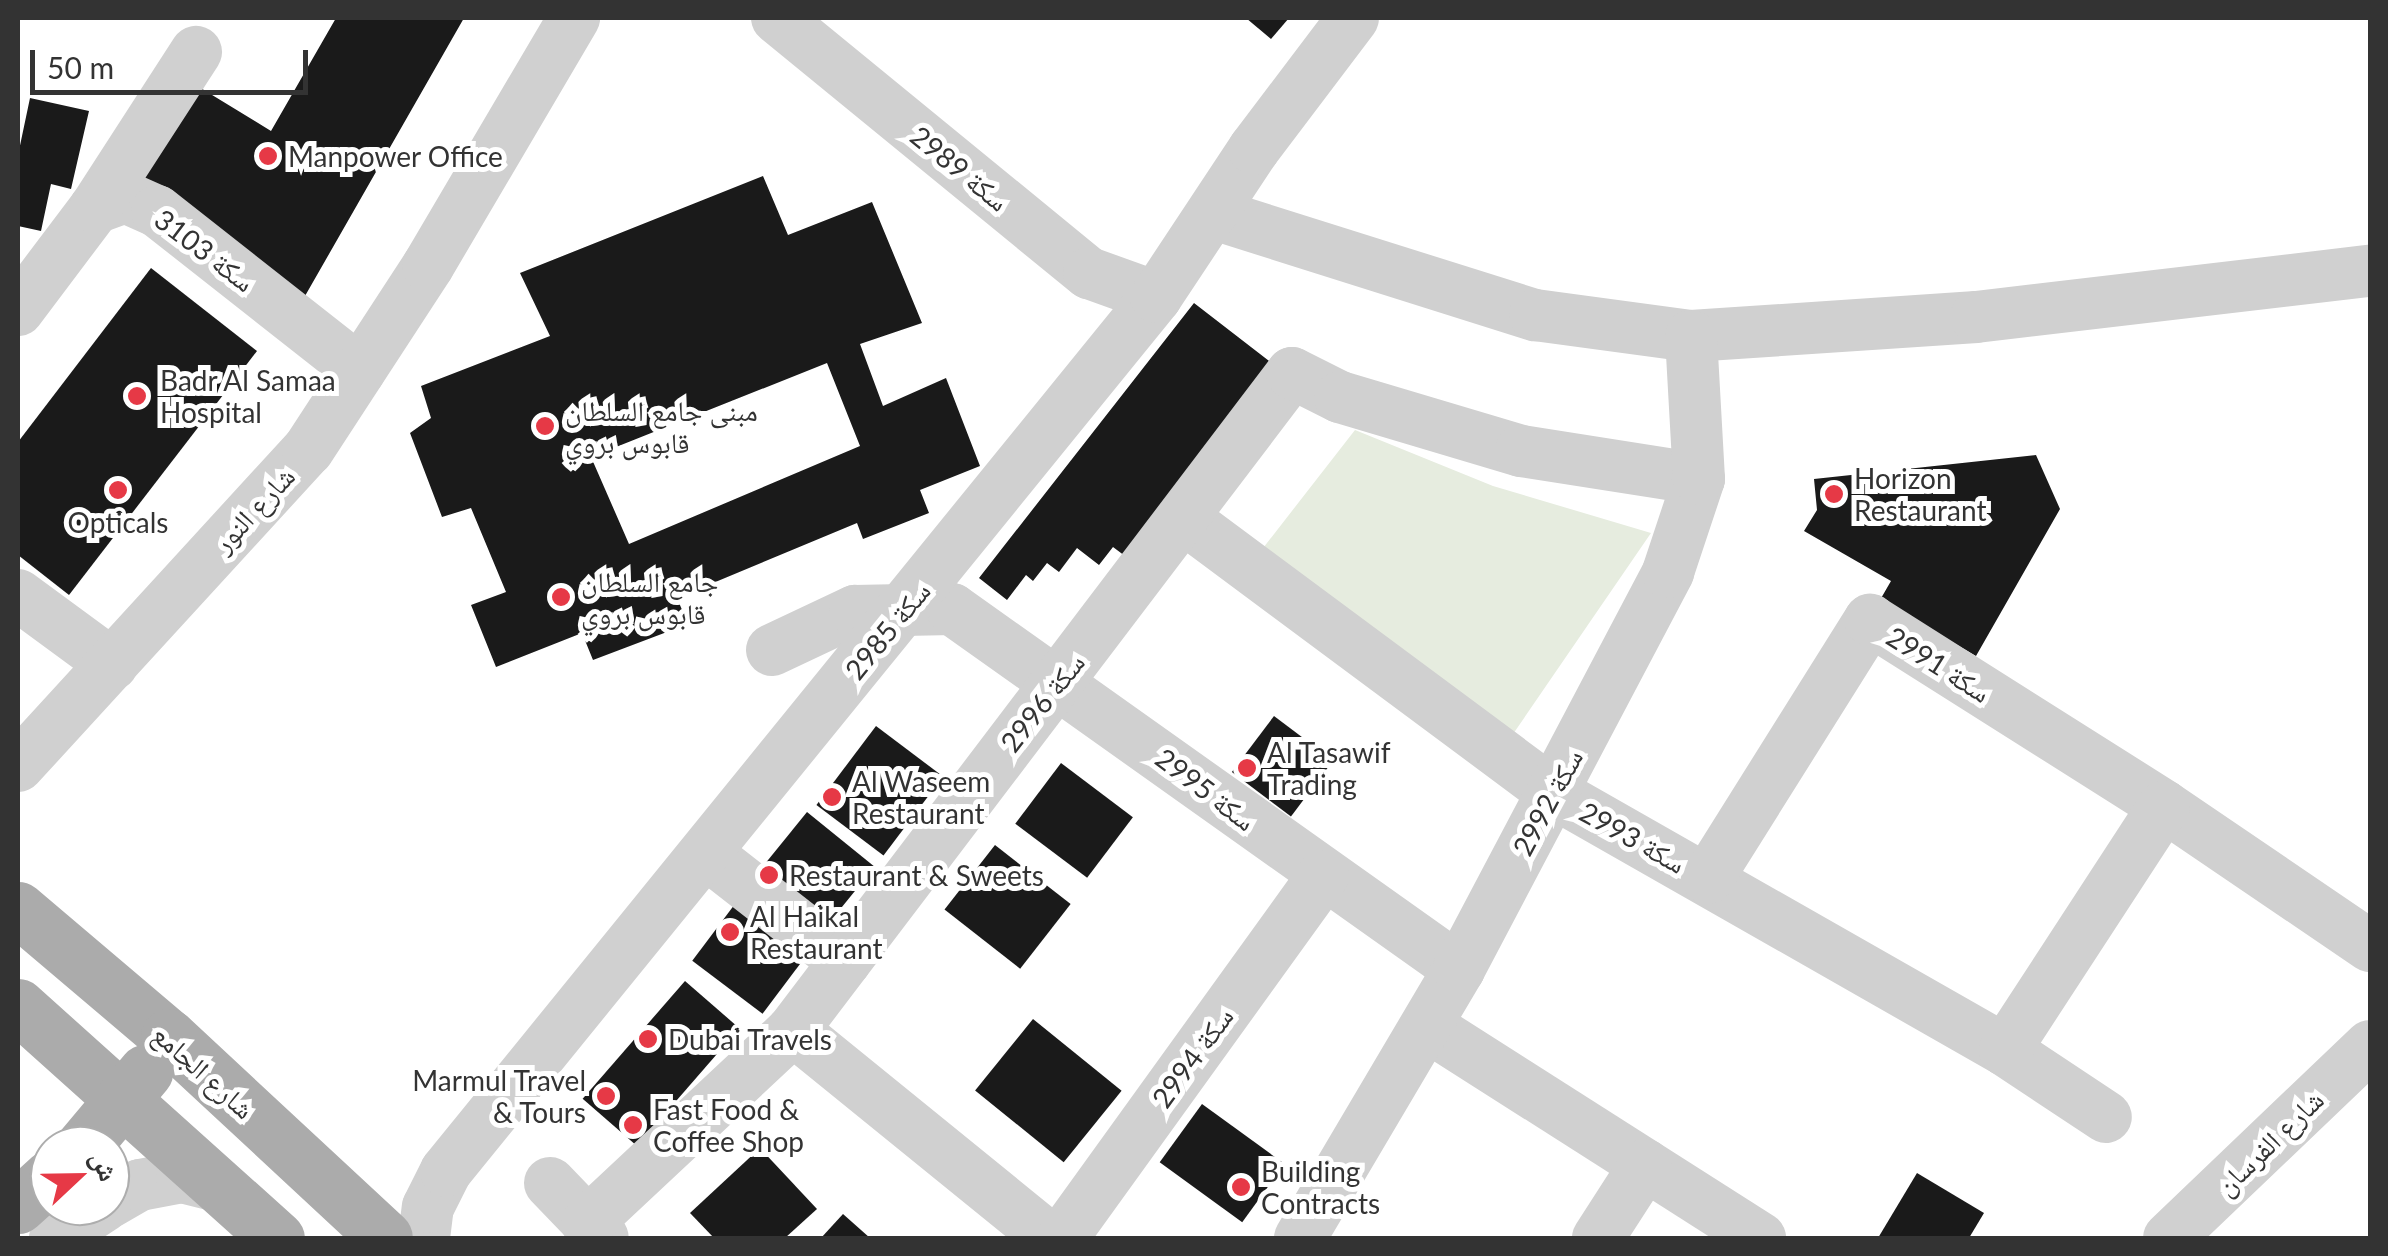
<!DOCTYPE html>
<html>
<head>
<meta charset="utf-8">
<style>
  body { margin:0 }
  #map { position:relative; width:2388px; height:1256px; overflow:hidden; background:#fff; font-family:Lato,"Noto Naskh Arabic",sans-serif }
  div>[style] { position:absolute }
  .green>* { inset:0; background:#e6ecdf }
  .building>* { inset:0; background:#1a1a1a; transform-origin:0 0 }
  .minor>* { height:52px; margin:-26px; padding:0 26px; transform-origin:26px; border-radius:26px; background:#d0d0d0 }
  .major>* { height:55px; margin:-27.5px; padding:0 27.5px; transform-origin:27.5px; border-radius:27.5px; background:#ababab }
  .dots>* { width:28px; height:28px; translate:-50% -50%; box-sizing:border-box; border:5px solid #fff; border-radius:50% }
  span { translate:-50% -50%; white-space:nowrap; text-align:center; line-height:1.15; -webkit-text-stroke:10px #fff; paint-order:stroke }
  .poi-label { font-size:28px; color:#333 }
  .left { translate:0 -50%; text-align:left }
  .right { translate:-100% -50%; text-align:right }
  .street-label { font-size:28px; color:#333 }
  .frame { position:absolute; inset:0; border:20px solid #333; pointer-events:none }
  .north { position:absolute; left:30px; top:1126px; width:100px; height:100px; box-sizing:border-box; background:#fff; border:2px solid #adadad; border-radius:50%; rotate:68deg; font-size:28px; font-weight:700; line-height:40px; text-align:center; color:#333 }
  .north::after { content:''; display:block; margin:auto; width:35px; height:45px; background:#e63946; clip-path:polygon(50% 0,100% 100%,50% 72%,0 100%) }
  .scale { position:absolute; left:30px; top:50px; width:278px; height:45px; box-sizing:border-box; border:5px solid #333; border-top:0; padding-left:12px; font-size:30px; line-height:35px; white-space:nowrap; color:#333; -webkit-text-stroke:8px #fff; paint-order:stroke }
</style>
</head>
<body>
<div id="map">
  <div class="green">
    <div style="clip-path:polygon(1355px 430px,1493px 486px,1651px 533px,1511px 737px,1260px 552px)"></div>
  </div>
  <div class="building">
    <div style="clip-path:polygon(336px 18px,464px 18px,305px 296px,134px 182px,199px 87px,271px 131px)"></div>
    <div style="clip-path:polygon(1246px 18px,1289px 18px,1271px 39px)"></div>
    <div style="clip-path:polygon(30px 98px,89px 111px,71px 189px,51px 184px,41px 231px,18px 226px,18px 155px)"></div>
    <div style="clip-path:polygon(evenodd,763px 176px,788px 235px,872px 202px,922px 323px,860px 344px,883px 406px,946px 378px,980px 466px,920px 490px,929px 513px,863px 539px,857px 523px,677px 598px,688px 624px,593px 660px,582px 633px,496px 667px,471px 605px,506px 592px,471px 508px,442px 517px,410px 433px,431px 418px,421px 386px,550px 336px,520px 273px,763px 176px,827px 363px,860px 446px,629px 544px,591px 457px,827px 363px)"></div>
    <div style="clip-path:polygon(151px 268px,257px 351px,69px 595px,18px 555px,18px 442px)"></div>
    <div style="clip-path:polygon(1194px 303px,1278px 368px,1129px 559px,1113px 547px,1099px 565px,1077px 548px,1059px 572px,1047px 563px,1033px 581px,1026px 575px,1007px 600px,979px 578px)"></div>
    <div style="clip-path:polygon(2036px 455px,2060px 509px,1976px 656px,1880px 600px,1891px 581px,1804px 531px,1817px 510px,1814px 479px)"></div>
    <div style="left:1274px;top:716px;width:74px;height:70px;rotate:37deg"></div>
    <div style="left:876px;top:726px;width:84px;height:99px;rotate:37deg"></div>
    <div style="left:1061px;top:763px;width:90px;height:76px;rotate:37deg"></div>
    <div style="left:807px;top:812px;width:87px;height:87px;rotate:39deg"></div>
    <div style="left:995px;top:845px;width:96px;height:82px;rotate:38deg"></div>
    <div style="left:741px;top:896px;width:88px;height:81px;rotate:37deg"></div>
    <div style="left:685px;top:981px;width:72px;height:156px;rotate:41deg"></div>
    <div style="left:1033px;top:1019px;width:114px;height:92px;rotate:39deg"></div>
    <div style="left:1202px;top:1104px;width:102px;height:72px;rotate:36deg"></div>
    <div style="clip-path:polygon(760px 1148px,817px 1209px,785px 1238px,714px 1238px,690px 1213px)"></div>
    <div style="clip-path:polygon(1917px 1173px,1984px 1213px,1969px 1238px,1878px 1238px)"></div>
    <div style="clip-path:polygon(843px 1214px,870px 1238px,821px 1238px)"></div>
  </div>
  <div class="minor">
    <div style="left:777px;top:18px;width:403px;rotate:39.3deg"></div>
    <div style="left:1089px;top:273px;width:71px;rotate:19.7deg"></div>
    <div style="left:95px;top:208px;width:32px;rotate:-20deg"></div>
    <div style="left:125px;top:197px;width:35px;rotate:24deg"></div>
    <div style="left:157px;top:211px;width:258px;rotate:38.2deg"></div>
    <div style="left:1214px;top:214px;width:337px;rotate:17.5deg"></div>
    <div style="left:1535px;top:315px;width:157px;rotate:7.7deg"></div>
    <div style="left:1691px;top:336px;width:286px;rotate:-3.8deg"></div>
    <div style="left:1976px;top:317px;width:397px;rotate:-6.7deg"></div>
    <div style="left:18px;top:310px;width:128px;rotate:-53deg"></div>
    <div style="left:95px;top:208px;width:186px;rotate:-57.1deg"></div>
    <div style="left:1186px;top:520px;width:456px;rotate:36.6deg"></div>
    <div style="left:1552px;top:792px;width:521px;rotate:29.66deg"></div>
    <div style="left:2005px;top:1050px;width:121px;rotate:33.6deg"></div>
    <div style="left:18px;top:595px;width:117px;rotate:36.3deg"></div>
    <div style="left:772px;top:650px;width:92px;rotate:-25.2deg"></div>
    <div style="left:855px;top:611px;width:97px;rotate:-1.2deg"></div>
    <div style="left:952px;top:609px;width:622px;rotate:35.38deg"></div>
    <div style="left:18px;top:766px;width:429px;rotate:-47.5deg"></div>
    <div style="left:308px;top:450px;width:220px;rotate:-56.9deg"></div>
    <div style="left:428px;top:266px;width:288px;rotate:-59.5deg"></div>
    <div style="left:707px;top:854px;width:175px;rotate:38deg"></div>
    <div style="left:1708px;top:878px;width:305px;rotate:-57.9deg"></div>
    <div style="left:1870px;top:620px;width:348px;rotate:32.3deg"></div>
    <div style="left:2164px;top:806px;width:249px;rotate:34.2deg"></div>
    <div style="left:1427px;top:1026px;width:395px;rotate:32.5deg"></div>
    <div style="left:793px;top:1030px;width:330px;rotate:39.1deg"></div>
    <div style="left:2005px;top:1050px;width:291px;rotate:-56.9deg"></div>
    <div style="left:550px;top:1183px;width:76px;rotate:46.1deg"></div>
    <div style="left:110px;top:1202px;width:34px;rotate:-30deg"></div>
    <div style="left:140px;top:1185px;width:43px;rotate:-10.8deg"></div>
    <div style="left:182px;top:1177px;width:38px;rotate:14deg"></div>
    <div style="left:587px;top:1223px;width:282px;rotate:-43.1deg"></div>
    <div style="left:793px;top:1030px;width:825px;rotate:-52.78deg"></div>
    <div style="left:1292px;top:373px;width:54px;rotate:26.6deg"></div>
    <div style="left:1340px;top:397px;width:189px;rotate:16.6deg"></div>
    <div style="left:1521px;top:451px;width:180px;rotate:8.9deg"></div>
    <div style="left:55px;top:1238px;width:59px;rotate:-33.1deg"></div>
    <div style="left:424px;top:1238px;width:31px;rotate:-83deg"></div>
    <div style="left:428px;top:1207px;width:40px;rotate:-63.4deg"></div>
    <div style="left:446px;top:1171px;width:1126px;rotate:-50.91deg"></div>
    <div style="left:1156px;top:297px;width:178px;rotate:-56.5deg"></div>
    <div style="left:1254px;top:149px;width:164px;rotate:-52.9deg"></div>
    <div style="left:1062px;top:1238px;width:446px;rotate:-54.2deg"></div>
    <div style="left:1300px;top:1238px;width:312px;rotate:-59.4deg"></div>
    <div style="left:1459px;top:969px;width:449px;rotate:-62.2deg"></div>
    <div style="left:1668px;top:572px;width:98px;rotate:-71.6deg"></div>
    <div style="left:1699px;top:479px;width:143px;rotate:-93.2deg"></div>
    <div style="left:1598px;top:1238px;width:87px;rotate:-57.2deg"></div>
    <div style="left:2169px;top:1238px;width:278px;rotate:-43.7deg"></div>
  </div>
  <div class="major">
    <div style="left:18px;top:909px;width:197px;rotate:40.3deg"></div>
    <div style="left:168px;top:1036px;width:296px;rotate:42.9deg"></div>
    <div style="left:18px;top:1006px;width:348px;rotate:41.9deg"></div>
    <div style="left:83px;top:1146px;width:97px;rotate:-50deg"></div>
    <div style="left:18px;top:1206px;width:43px;rotate:-42.2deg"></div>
  </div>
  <div class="dots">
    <div style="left:268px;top:156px;background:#e63946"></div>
    <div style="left:137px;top:396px;background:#e63946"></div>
    <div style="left:545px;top:426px;background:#e63946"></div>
    <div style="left:118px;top:490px;background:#e63946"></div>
    <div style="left:1834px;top:494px;background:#e63946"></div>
    <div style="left:561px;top:597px;background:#e63946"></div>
    <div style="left:1247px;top:768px;background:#e63946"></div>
    <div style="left:832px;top:797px;background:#e63946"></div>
    <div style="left:769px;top:875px;background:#e63946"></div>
    <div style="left:730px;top:932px;background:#e63946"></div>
    <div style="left:648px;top:1039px;background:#e63946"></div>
    <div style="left:606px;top:1096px;background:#e63946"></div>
    <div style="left:633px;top:1125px;background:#e63946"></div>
    <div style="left:1241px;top:1187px;background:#e63946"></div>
  </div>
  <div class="poi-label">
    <span class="left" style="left:288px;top:156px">Manpower Office</span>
    <span class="left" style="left:160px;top:396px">Badr Al Samaa<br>Hospital</span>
    <span class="left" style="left:565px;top:426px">مبنى جامع السلطان<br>قابوس بروي</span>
    <span class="left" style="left:1854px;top:494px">Horizon<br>Restaurant</span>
    <span style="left:118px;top:522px">Opticals</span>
    <span class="left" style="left:581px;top:597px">جامع السلطان<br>قابوس بروي</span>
    <span class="left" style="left:1267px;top:768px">Al Tasawif<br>Trading</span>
    <span class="left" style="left:852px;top:797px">Al Waseem<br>Restaurant</span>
    <span class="left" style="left:789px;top:875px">Restaurant &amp; Sweets</span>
    <span class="left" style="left:750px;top:932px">Al Haikal<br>Restaurant</span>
    <span class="left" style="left:668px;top:1039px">Dubai Travels</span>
    <span class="right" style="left:586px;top:1096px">Marmul Travel<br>&amp; Tours</span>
    <span class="left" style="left:653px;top:1125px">Fast Food &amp;<br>Coffee Shop</span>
    <span class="left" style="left:1261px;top:1187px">Building<br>Contracts</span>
  </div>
  <div class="street-label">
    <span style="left:960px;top:168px;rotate:39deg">سكة 2989</span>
    <span style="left:205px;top:250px;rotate:37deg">سكة 3103</span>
    <span style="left:253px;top:509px;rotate:-47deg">شارع النور</span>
    <span style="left:887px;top:630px;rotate:-51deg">سكة 2985</span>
    <span style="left:1939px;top:664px;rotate:32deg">سكة 2991</span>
    <span style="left:1042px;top:702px;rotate:-52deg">سكة 2996</span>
    <span style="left:1206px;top:789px;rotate:37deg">سكة 2995</span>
    <span style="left:1547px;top:802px;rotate:-62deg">سكة 2992</span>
    <span style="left:1633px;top:837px;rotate:29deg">سكة 2993</span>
    <span style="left:1192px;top:1057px;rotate:-54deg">سكة 2994</span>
    <span style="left:204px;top:1071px;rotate:42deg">شارع الجامع</span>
    <span style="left:2269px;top:1142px;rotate:-44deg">شارع الفرسان</span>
  </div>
  <div class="frame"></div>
  <div class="north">ش</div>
  <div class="scale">50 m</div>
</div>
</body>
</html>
